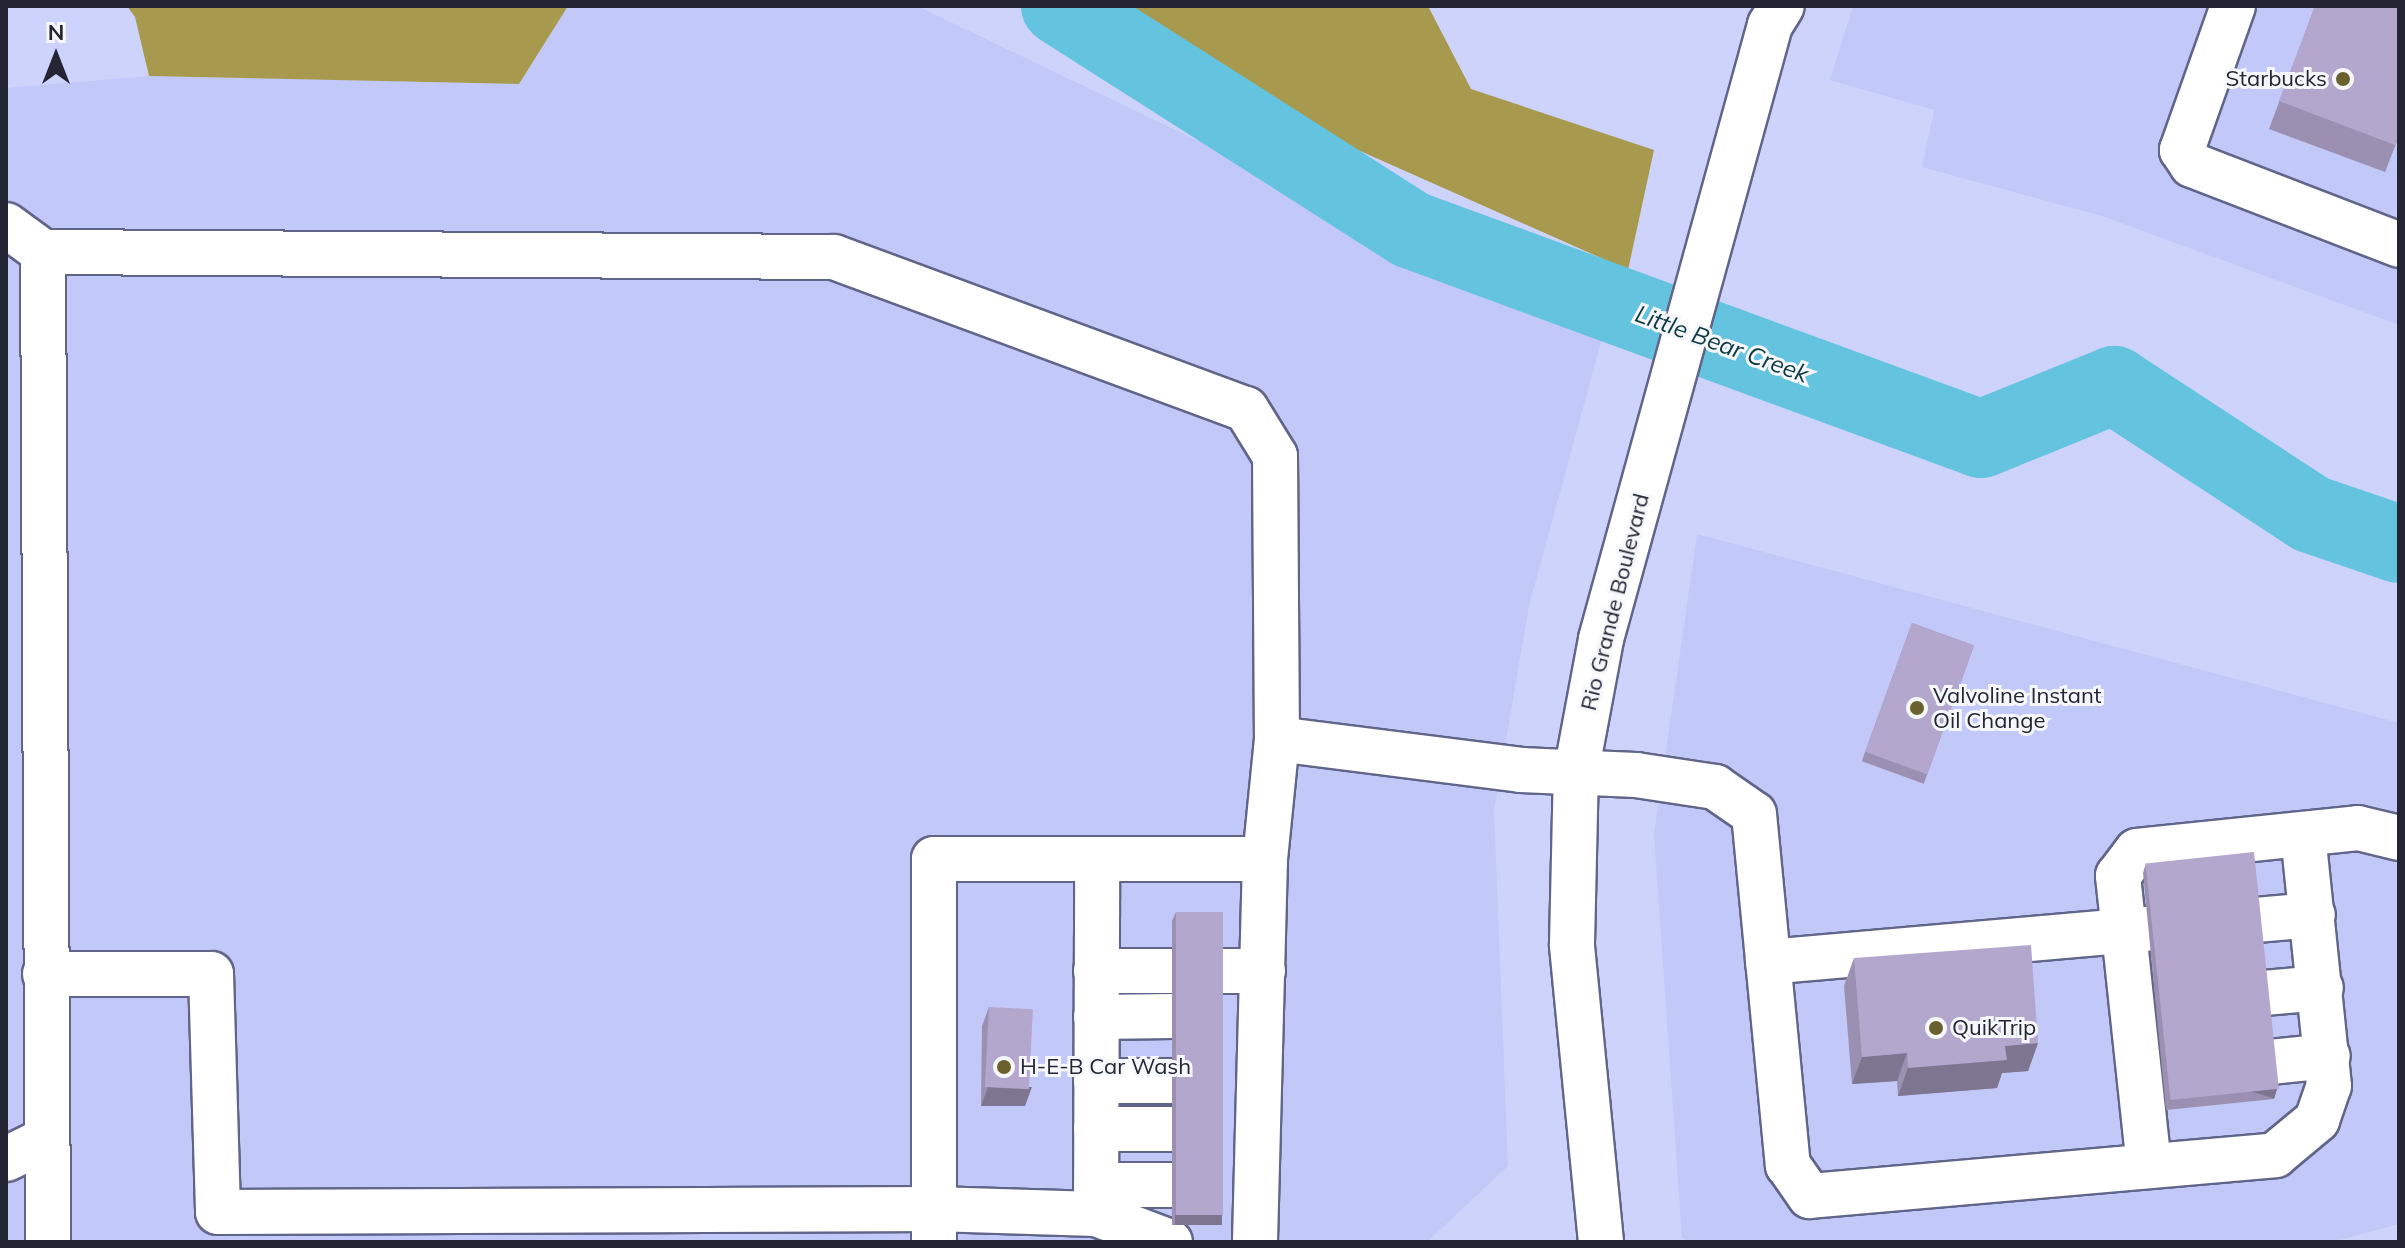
<!DOCTYPE html>
<html>
<head>
<meta charset="utf-8">
<style>
  body { margin:0 }
  #map { position:relative; width:2405px; height:1248px; overflow:hidden; background:#ced3fc; font-family:Mulish,sans-serif }
  div>[style] { position:absolute }
  .built>* { inset:0; background:#c2c8f7 }
  .forest>* { inset:0; background:#a7994d }
  .river>* { height:78px; margin:-39px; padding:0 39px; transform-origin:39px; border-radius:39px; background:#64c4e0 }
  .roads { filter:drop-shadow(2px 0 #616589) drop-shadow(-2px 0 #616589) drop-shadow(0 2px #616589) drop-shadow(0 -2px #616589) }
  .minor>* { height:44px; margin:-22px; padding:0 22px; transform-origin:22px; border-radius:22px; background:#fff }
  .wall>* { inset:0; background:#9b90b1; transform-origin:0 0 }
  .shaded-wall>* { inset:0; background:#7e7590; transform-origin:0 0 }
  .building>* { inset:0; background:#b4a7ce; transform-origin:0 0 }
  .dots>* { width:22px; height:22px; translate:-50% -50%; box-sizing:border-box; border:4px solid #f6f7fb; border-radius:50% }
  span { translate:-50% -50%; white-space:nowrap; text-align:center; line-height:1.15; -webkit-text-stroke:6px #f6f7fb; paint-order:stroke }
  .poi-label { font-size:22px; color:#232534 }
  .right { translate:-100% -50%; text-align:right }
  .left { translate:0 -50%; text-align:left }
  .street-label { font-size:22px; color:#232534 }
  .water-label { font-size:24px; color:#0b3944; font-style:italic }
  .frame { position:absolute; inset:0; border:8px solid #232534; pointer-events:none }
  .north { position:absolute; left:16px; top:16px; width:80px; height:80px; -webkit-text-stroke:6px #f6f7fb; paint-order:stroke; rotate:0deg; font-size:22px; font-weight:700; line-height:32px; text-align:center; color:#232534 }
  .north::after { content:''; display:block; margin:auto; width:28px; height:36px; background:#232534; clip-path:polygon(50% 0,100% 100%,50% 72%,0 100%) }
</style>
</head>
<body>
<div id="map">
  <div class="built">
    <div style="clip-path:polygon(568px 6px,917px 6px,1603px 335px,1529px 606px,1494px 810px,1508px 1166px,1427px 1242px,6px 1242px,6px 88px,149px 76px,519px 84px)"></div>
    <div style="clip-path:polygon(1853px 6px,2399px 6px,2399px 325px,2102px 216px,1922px 167px,1934px 110px,1830px 80px)"></div>
    <div style="clip-path:polygon(1697px 534px,2399px 723px,2399px 1224px,2332px 1242px,1689px 1242px,1682px 1238px,1654px 834px)"></div>
  </div>
  <div class="forest">
    <div style="clip-path:polygon(127px 6px,568px 6px,519px 84px,149px 76px,135px 17px)"></div>
    <div style="clip-path:polygon(1116px 6px,1428px 6px,1471px 89px,1654px 150px,1628px 270px,1331px 138px)"></div>
  </div>
  <div class="river">
    <div style="left:1060px;top:6px;width:417px;rotate:32.5deg"></div>
    <div style="left:1412px;top:230px;width:606px;rotate:20.17deg"></div>
    <div style="left:1981px;top:439px;width:144px;rotate:-22.1deg"></div>
    <div style="left:2114px;top:385px;width:235px;rotate:33.2deg"></div>
    <div style="left:2311px;top:514px;width:93px;rotate:18.8deg"></div>
  </div>
  <div class="roads">
    <div class="minor">
      <div style="left:2233px;top:6px;width:153px;rotate:109.5deg"></div>
      <div style="left:2182px;top:150px;width:18px;rotate:56deg"></div>
      <div style="left:2192px;top:165px;width:222px;rotate:21.1deg"></div>
      <div style="left:6px;top:225px;width:46px;rotate:36.1deg"></div>
      <div style="left:1277px;top:739px;width:246px;rotate:7.2deg"></div>
      <div style="left:1521px;top:770px;width:115px;rotate:2.5deg"></div>
      <div style="left:1636px;top:775px;width:80px;rotate:8.6deg"></div>
      <div style="left:1715px;top:787px;width:47px;rotate:34.7deg"></div>
      <div style="left:1754px;top:814px;width:353px;rotate:84.5deg"></div>
      <div style="left:1788px;top:1165px;width:38px;rotate:55deg"></div>
      <div style="left:1810px;top:1196px;width:467px;rotate:-5deg"></div>
      <div style="left:2275px;top:1155px;width:55px;rotate:-39.8deg"></div>
      <div style="left:2317px;top:1120px;width:36px;rotate:-71deg"></div>
      <div style="left:2329px;top:1086px;width:253px;rotate:-95.9deg"></div>
      <div style="left:2256px;top:920px;width:57px;rotate:-5deg"></div>
      <div style="left:1768px;top:962px;width:381px;rotate:-5deg"></div>
      <div style="left:1096px;top:971px;width:76px"></div>
      <div style="left:1219px;top:971px;width:44px"></div>
      <div style="left:45px;top:974px;width:166px"></div>
      <div style="left:211px;top:974px;width:238px;rotate:88.3deg"></div>
      <div style="left:218px;top:1212px;width:716px;rotate:-0.24deg"></div>
      <div style="left:934px;top:1209px;width:162px;rotate:1.8deg"></div>
      <div style="left:1096px;top:1214px;width:79px;rotate:20.7deg"></div>
      <div style="left:2264px;top:993px;width:57px;rotate:-5deg"></div>
      <div style="left:1096px;top:1017px;width:76px;rotate:-0.8deg"></div>
      <div style="left:2270px;top:1062px;width:58px;rotate:-5.9deg"></div>
      <div style="left:1096px;top:1081px;width:76px"></div>
      <div style="left:1096px;top:1129px;width:76px"></div>
      <div style="left:6px;top:1159px;width:43px;rotate:-26deg"></div>
      <div style="left:2149px;top:1166px;width:292px;rotate:-96.1deg"></div>
      <div style="left:2118px;top:876px;width:31px;rotate:-53deg"></div>
      <div style="left:2137px;top:851px;width:222px;rotate:-5.9deg"></div>
      <div style="left:2358px;top:828px;width:42px;rotate:13.7deg"></div>
      <div style="left:1096px;top:1185px;width:76px"></div>
      <div style="left:1096px;top:1214px;width:355px;rotate:-89.8deg"></div>
      <div style="left:48px;top:1242px;width:990px;rotate:-90.29deg"></div>
      <div style="left:43px;top:252px;width:791px;rotate:0.36deg"></div>
      <div style="left:834px;top:257px;width:439px;rotate:20.3deg"></div>
      <div style="left:1246px;top:409px;width:55px;rotate:58.3deg"></div>
      <div style="left:1275px;top:456px;width:283px;rotate:89.6deg"></div>
      <div style="left:1277px;top:739px;width:121px;rotate:95.7deg"></div>
      <div style="left:1265px;top:859px;width:383px;rotate:91.5deg"></div>
      <div style="left:934px;top:1242px;width:383px;rotate:-90deg"></div>
      <div style="left:934px;top:859px;width:331px"></div>
      <div style="left:1601px;top:1242px;width:299px;rotate:-95.6deg"></div>
      <div style="left:1572px;top:944px;width:171px;rotate:-88.7deg"></div>
      <div style="left:1576px;top:773px;width:136px;rotate:-79.4deg"></div>
      <div style="left:1601px;top:639px;width:637px;rotate:-74.61deg"></div>
      <div style="left:1770px;top:25px;width:22px;rotate:-58deg"></div>
    </div>
  </div>
  <div class="wall">
    <div style="clip-path:polygon(2315px 6px,2399px 136px,2385px 172px,2269px 129px)"></div>
    <div style="left:1912px;top:623px;width:66px;height:147px;rotate:20deg"></div>
    <div style="clip-path:polygon(2146px 863px,2277px 1089px,2274px 1099px,2166px 1110px,2143px 873px)"></div>
    <div style="clip-path:polygon(1176px 912px,1219px 1225px,1172px 1225px,1172px 921px)"></div>
    <div style="clip-path:polygon(1854px 958px,2038px 1043px,2028px 1071px,2002px 1073px,1997px 1088px,1898px 1096px,1897px 1081px,1852px 1084px,1844px 986px)"></div>
    <div style="clip-path:polygon(989px 1007px,1025px 1106px,981px 1106px,982px 1026px)"></div>
  </div>
  <div class="shaded-wall">
    <div style="clip-path:polygon(2038px 1043px,2028px 1071px,2002px 1073px,1997px 1088px,1898px 1096px,1908px 1068px,2005px 1046px)"></div>
    <div style="clip-path:polygon(1907px 1053px,1897px 1081px,1852px 1084px,1862px 1057px)"></div>
    <div style="clip-path:polygon(988px 1087px,1032px 1087px,1025px 1106px,981px 1106px)"></div>
    <div style="left:2277px;top:1089px;width:10px;height:108px;rotate:107deg"></div>
    <div style="left:1175px;top:1215px;width:47px;height:10px"></div>
  </div>
  <div class="building">
    <div style="clip-path:polygon(2315px 6px,2399px 6px,2399px 135px,2395px 145px,2279px 101px)"></div>
    <div style="left:1912px;top:623px;width:66px;height:137px;rotate:20deg"></div>
    <div style="left:2254px;top:852px;width:238px;height:109px;rotate:84deg"></div>
    <div style="left:1176px;top:912px;width:47px;height:303px"></div>
    <div style="clip-path:polygon(2031px 945px,2038px 1043px,2005px 1046px,2007px 1060px,1908px 1068px,1907px 1053px,1862px 1057px,1854px 958px)"></div>
    <div style="left:989px;top:1007px;width:44px;height:80px;rotate:3deg"></div>
  </div>
  <div class="dots">
    <div style="left:2343px;top:79px;background:#6a612e"></div>
    <div style="left:1917px;top:708px;background:#6a612e"></div>
    <div style="left:1936px;top:1028px;background:#6a612e"></div>
    <div style="left:1004px;top:1067px;background:#6a612e"></div>
  </div>
  <div class="poi-label">
    <span class="right" style="left:2327px;top:79px">Starbucks</span>
    <span class="left" style="left:1933px;top:708px">Valvoline Instant<br>Oil Change</span>
    <span class="left" style="left:1952px;top:1028px">QuikTrip</span>
    <span class="left" style="left:1020px;top:1067px">H-E-B Car Wash</span>
  </div>
  <div class="street-label">
    <span style="left:1615px;top:602px;rotate:-76deg">Rio Grande Boulevard</span>
  </div>
  <div class="water-label">
    <span style="left:1722px;top:344px;rotate:20deg">Little Bear Creek</span>
  </div>
  <div class="frame"></div>
  <div class="north">N</div>
</div>
</body>
</html>
